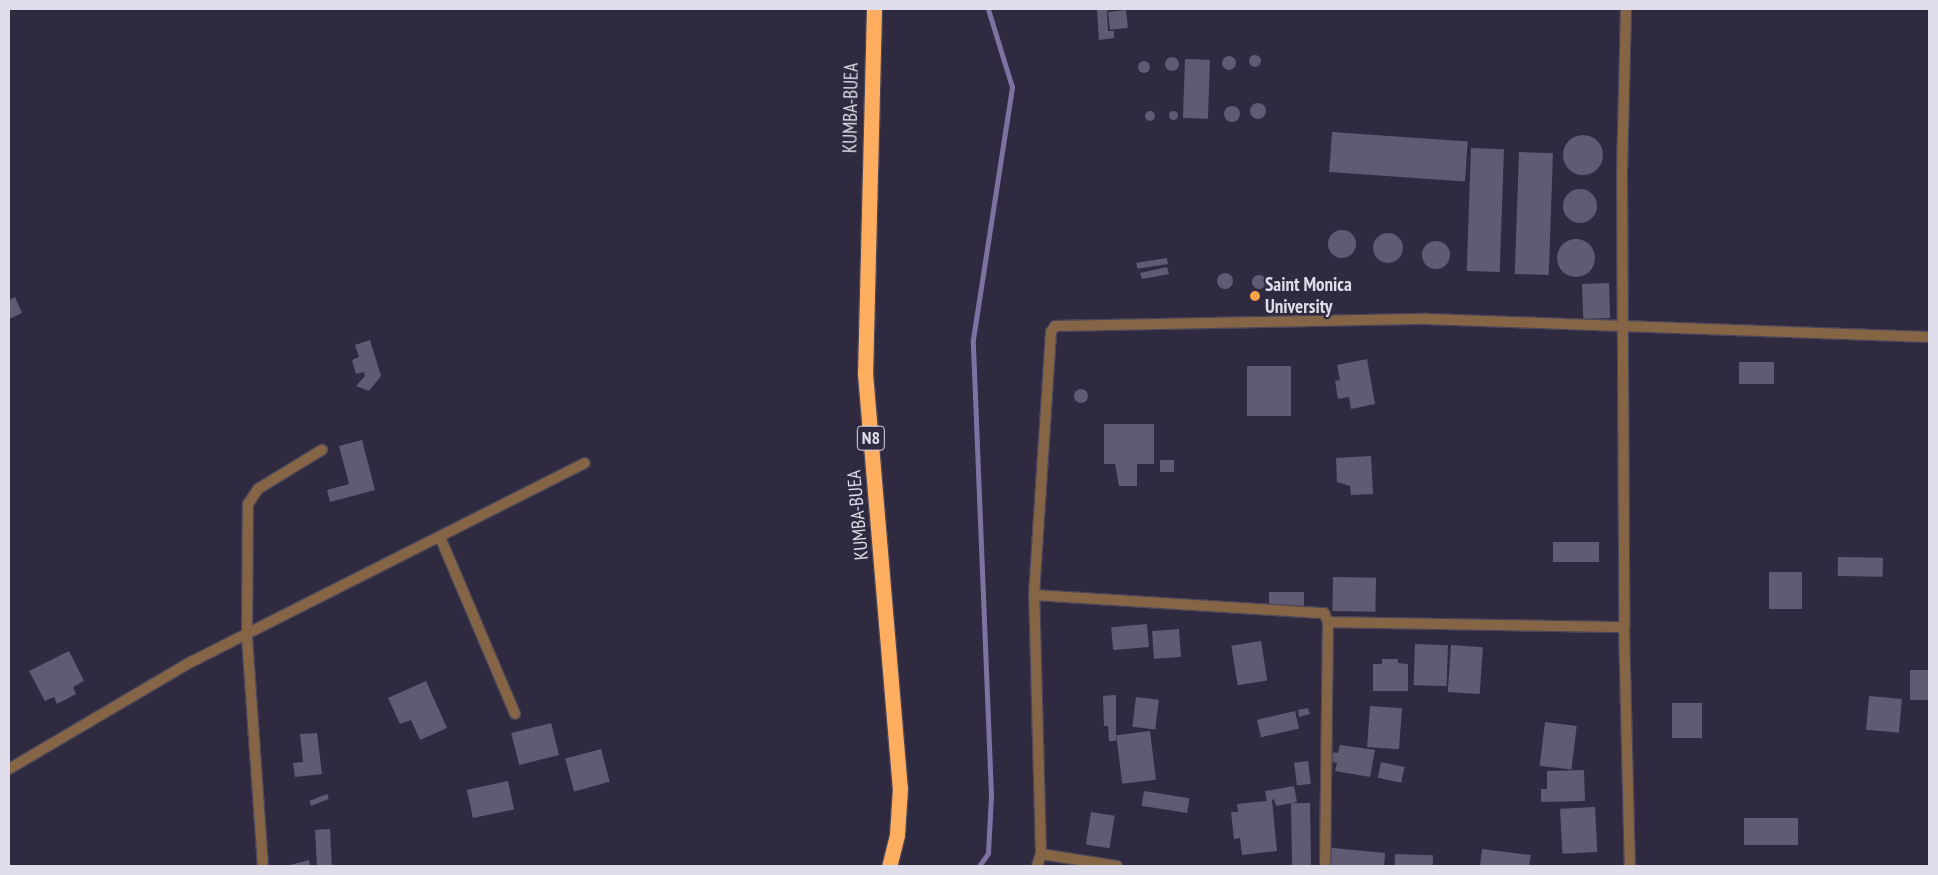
<!DOCTYPE html>
<html>
<head>
<meta charset="utf-8">
<style>
  body { margin:0 }
  #map { position:relative; width:1938px; height:875px; overflow:hidden; background:#2f2a3f; font-family:"PT Sans Narrow",sans-serif }
  div>[style] { position:absolute }
  .stream>* { height:5px; margin:-2.5px; padding:0 2.5px; transform-origin:2.5px; border-radius:2.5px; background:#7e72a2 }
  .building>* { inset:0; background:#605b72; transform-origin:0 0 }
  .round { border-radius:50% }
  .roads { filter:drop-shadow(1px 0 #4b475a) drop-shadow(-1px 0 #4b475a) drop-shadow(0 1px #4b475a) drop-shadow(0 -1px #4b475a) }
  .street>* { height:10px; margin:-5px; padding:0 5px; transform-origin:5px; border-radius:5px; background:#866547 }
  .highway>* { height:15px; margin:-7.5px; padding:0 7.5px; transform-origin:7.5px; border-radius:7.5px; background:#ffae60 }
  .dots>* { width:14px; height:14px; translate:-50% -50%; box-sizing:border-box; border:2px solid #2f2a3f; border-radius:50% }
  span { translate:-50% -50%; white-space:nowrap; text-align:center; line-height:1.15; -webkit-text-stroke:4.5px #2f2a3f; paint-order:stroke }
  .shield-label span { padding:1px 4px; background:#2f2a3f; border:1px solid; border-radius:4px; -webkit-text-stroke-width:0 }
  .shield-label { font-size:18px; color:#dfddea; font-weight:700 }
  .street-label { font-size:19px; color:#dfddea }
  .poi-label { font-size:19px; color:#dfddea; font-weight:700 }
  .left { translate:0 -50%; text-align:left }
  .frame { position:absolute; inset:0; border:10px solid #dfddea; pointer-events:none }
</style>
</head>
<body>
<div id="map">
  <div class="stream">
    <div style="left:979px;top:866px;width:16px;rotate:-55deg"></div>
    <div style="left:988px;top:853px;width:58px;rotate:-87deg"></div>
    <div style="left:991px;top:795px;width:456px;rotate:-92.3deg"></div>
    <div style="left:973px;top:339px;width:255px;rotate:-81.2deg"></div>
    <div style="left:1012px;top:87px;width:82px;rotate:-107.1deg"></div>
  </div>
  <div class="building">
    <div style="clip-path:polygon(1097px 9px,1111px 9px,1107px 11px,1108px 31px,1114px 31px,1114px 38px,1099px 40px)"></div>
    <div style="left:1126px;top:10px;width:18px;height:18px;rotate:84deg"></div>
    <div class="round" style="left:1249px;top:55px;width:12px;height:12px"></div>
    <div class="round" style="left:1222px;top:56px;width:14px;height:14px"></div>
    <div class="round" style="left:1165px;top:57px;width:14px;height:14px"></div>
    <div style="left:1185px;top:59px;width:25px;height:59px;rotate:2deg"></div>
    <div class="round" style="left:1138px;top:61px;width:12px;height:12px"></div>
    <div class="round" style="left:1250px;top:103px;width:16px;height:16px"></div>
    <div class="round" style="left:1224px;top:106px;width:16px;height:16px"></div>
    <div class="round" style="left:1168.5px;top:110.5px;width:9px;height:9px"></div>
    <div class="round" style="left:1145px;top:111px;width:10px;height:10px"></div>
    <div style="left:1332px;top:132px;width:136px;height:40px;rotate:4deg"></div>
    <div class="round" style="left:1563px;top:135px;width:40px;height:40px"></div>
    <div style="left:1471px;top:148px;width:33px;height:123px;rotate:2deg"></div>
    <div style="left:1519px;top:152px;width:34px;height:122px;rotate:2deg"></div>
    <div class="round" style="left:1563px;top:189px;width:34px;height:34px"></div>
    <div class="round" style="left:1328px;top:230px;width:28px;height:28px"></div>
    <div class="round" style="left:1373px;top:233px;width:30px;height:30px"></div>
    <div class="round" style="left:1557px;top:239px;width:38px;height:38px"></div>
    <div class="round" style="left:1422px;top:241px;width:28px;height:28px"></div>
    <div style="left:1167px;top:258px;width:6px;height:31px;rotate:81deg"></div>
    <div style="clip-path:polygon(1167px 267px,1169px 274px,1142px 279px,1140px 273px)"></div>
    <div class="round" style="left:1217px;top:273px;width:16px;height:16px"></div>
    <div class="round" style="left:1252px;top:275px;width:14px;height:14px"></div>
    <div style="left:1609px;top:283px;width:35px;height:27px;rotate:88deg"></div>
    <div style="clip-path:polygon(15px 297px,22px 313px,9px 319px,9px 300px)"></div>
    <div style="clip-path:polygon(370px 340px,381px 376px,369px 391px,356px 386px,365px 376px,364px 372px,356px 374px,352px 360px,359px 357px,355px 345px)"></div>
    <div style="clip-path:polygon(1367px 359px,1375px 404px,1351px 409px,1349px 397px,1338px 399px,1335px 381px,1340px 380px,1337px 365px)"></div>
    <div style="left:1739px;top:362px;width:35px;height:22px"></div>
    <div style="left:1247px;top:366px;width:44px;height:50px"></div>
    <div class="round" style="left:1074px;top:389px;width:14px;height:14px"></div>
    <div style="clip-path:polygon(1104px 424px,1154px 424px,1154px 464px,1137px 464px,1137px 486px,1119px 486px,1115px 464px,1104px 464px)"></div>
    <div style="clip-path:polygon(362px 440px,375px 490px,330px 502px,327px 490px,349px 484px,339px 446px)"></div>
    <div style="clip-path:polygon(1371px 456px,1373px 494px,1351px 495px,1350px 486px,1337px 482px,1336px 458px)"></div>
    <div style="left:1160px;top:460px;width:14px;height:12px"></div>
    <div style="left:1599px;top:542px;width:20px;height:46px;rotate:90deg"></div>
    <div style="left:1838px;top:557px;width:45px;height:19px;rotate:1deg"></div>
    <div style="left:1769px;top:572px;width:33px;height:37px"></div>
    <div style="left:1333px;top:577px;width:43px;height:34px;rotate:1deg"></div>
    <div style="left:1269px;top:592px;width:35px;height:14px"></div>
    <div style="left:1147px;top:624px;width:23px;height:36px;rotate:85deg"></div>
    <div style="left:1179px;top:629px;width:28px;height:27px;rotate:86deg"></div>
    <div style="left:1261px;top:641px;width:40px;height:30px;rotate:81deg"></div>
    <div style="left:1415px;top:644px;width:33px;height:41px;rotate:2deg"></div>
    <div style="left:1451px;top:645px;width:32px;height:47px;rotate:4deg"></div>
    <div style="clip-path:polygon(69px 651px,84px 681px,73px 687px,76px 694px,57px 704px,54px 697px,45px 701px,29px 671px)"></div>
    <div style="clip-path:polygon(1382px 659px,1398px 659px,1398px 663px,1408px 664px,1408px 691px,1373px 691px,1373px 664px,1382px 664px)"></div>
    <div style="left:1910px;top:670px;width:19px;height:30px"></div>
    <div style="clip-path:polygon(426px 681px,447px 728px,420px 740px,411px 720px,400px 724px,388px 698px)"></div>
    <div style="clip-path:polygon(1116px 695px,1116px 741px,1109px 741px,1108px 726px,1104px 726px,1103px 696px)"></div>
    <div style="left:1869px;top:696px;width:33px;height:34px;rotate:5deg"></div>
    <div style="left:1136px;top:697px;width:23px;height:30px;rotate:7deg"></div>
    <div style="left:1672px;top:703px;width:30px;height:35px"></div>
    <div style="left:1370px;top:706px;width:32px;height:41px;rotate:4deg"></div>
    <div style="clip-path:polygon(1308px 708px,1310px 714px,1299px 717px,1298px 710px)"></div>
    <div style="left:1295px;top:711px;width:18px;height:39px;rotate:77deg"></div>
    <div style="left:1545px;top:722px;width:32px;height:44px;rotate:7deg"></div>
    <div style="left:551px;top:723px;width:33px;height:41px;rotate:76deg"></div>
    <div style="left:1150px;top:731px;width:49px;height:34px;rotate:83deg"></div>
    <div style="clip-path:polygon(317px 733px,322px 774px,295px 777px,293px 763px,303px 762px,300px 734px)"></div>
    <div style="clip-path:polygon(1340px 745px,1375px 750px,1370px 777px,1335px 771px,1337px 763px,1328px 761px,1330px 752px,1338px 753px)"></div>
    <div style="left:601px;top:749px;width:34px;height:37px;rotate:75deg"></div>
    <div style="left:1308px;top:761px;width:23px;height:14px;rotate:83deg"></div>
    <div style="left:1381px;top:762px;width:24px;height:16px;rotate:12deg"></div>
    <div style="clip-path:polygon(1584px 770px,1585px 801px,1541px 802px,1541px 789px,1547px 789px,1547px 771px)"></div>
    <div style="left:508px;top:781px;width:29px;height:42px;rotate:78deg"></div>
    <div style="clip-path:polygon(1294px 786px,1297px 802px,1276px 806px,1274px 799px,1272px 800px,1277px 851px,1242px 855px,1240px 838px,1234px 839px,1231px 812px,1238px 812px,1237px 804px,1267px 801px,1265px 791px)"></div>
    <div style="left:1144px;top:791px;width:46px;height:15px;rotate:9deg"></div>
    <div style="left:327px;top:794px;width:5px;height:19px;rotate:68deg"></div>
    <div style="left:1310px;top:803px;width:63px;height:19px;rotate:89deg"></div>
    <div style="left:1595px;top:807px;width:45px;height:35px;rotate:87deg"></div>
    <div style="left:1091px;top:812px;width:24px;height:33px;rotate:9deg"></div>
    <div style="left:1744px;top:818px;width:54px;height:27px"></div>
    <div style="left:330px;top:829px;width:37px;height:15px;rotate:87deg"></div>
    <div style="clip-path:polygon(1323px 847px,1385px 853px,1384px 866px,1321px 866px)"></div>
    <div style="clip-path:polygon(1482px 849px,1531px 855px,1529px 866px,1480px 866px)"></div>
    <div style="left:1395px;top:854px;width:38px;height:12px;rotate:2deg"></div>
    <div style="clip-path:polygon(309px 860px,310px 866px,286px 866px)"></div>
  </div>
  <div class="roads">
    <div class="street">
      <div style="left:1626px;top:9px;width:161px;rotate:91.4deg"></div>
      <div style="left:1622px;top:170px;width:457px;rotate:89.7deg"></div>
      <div style="left:1624px;top:627px;width:239px;rotate:88.6deg"></div>
      <div style="left:440px;top:537px;width:192px;rotate:67deg"></div>
      <div style="left:1034px;top:595px;width:291px;rotate:3.6deg"></div>
      <div style="left:1324px;top:613px;width:10px;rotate:66deg"></div>
      <div style="left:1328px;top:622px;width:244px;rotate:90.7deg"></div>
      <div style="left:1328px;top:622px;width:296px;rotate:1deg"></div>
      <div style="left:9px;top:769px;width:211px;rotate:-30.5deg"></div>
      <div style="left:191px;top:662px;width:441px;rotate:-26.8deg"></div>
      <div style="left:1041px;top:854px;width:77px;rotate:9deg"></div>
      <div style="left:263px;top:866px;width:231px;rotate:-94deg"></div>
      <div style="left:247px;top:636px;width:132px;rotate:-89.6deg"></div>
      <div style="left:248px;top:504px;width:18px;rotate:-56deg"></div>
      <div style="left:258px;top:489px;width:75px;rotate:-31.4deg"></div>
      <div style="left:1037px;top:866px;width:13px;rotate:-72deg"></div>
      <div style="left:1041px;top:854px;width:259px;rotate:-91.5deg"></div>
      <div style="left:1034px;top:595px;width:264px;rotate:-86.3deg"></div>
      <div style="left:1051px;top:332px;width:7px;rotate:-56deg"></div>
      <div style="left:1055px;top:326px;width:372px;rotate:-1.1deg"></div>
      <div style="left:1427px;top:319px;width:502px;rotate:2.05deg"></div>
    </div>
    <div class="highway">
      <div style="left:874px;top:9px;width:364px;rotate:91.4deg"></div>
      <div style="left:865px;top:373px;width:416px;rotate:85.2deg"></div>
      <div style="left:900px;top:788px;width:47px;rotate:93.7deg"></div>
      <div style="left:897px;top:835px;width:32px;rotate:104deg"></div>
    </div>
  </div>
  <div class="dots">
    <div style="left:1255px;top:296px;background:#f7a149"></div>
  </div>
  <div class="shield-label">
    <span style="left:871px;top:438px">N8</span>
  </div>
  <div class="street-label">
    <span style="left:851px;top:108px;rotate:-89deg">KUMBA-BUEA</span>
    <span style="left:858px;top:515px;rotate:-95deg">KUMBA-BUEA</span>
  </div>
  <div class="poi-label">
    <span class="left" style="left:1265px;top:296px">Saint Monica<br>University</span>
  </div>
  <div class="frame"></div>
</div>
</body>
</html>
